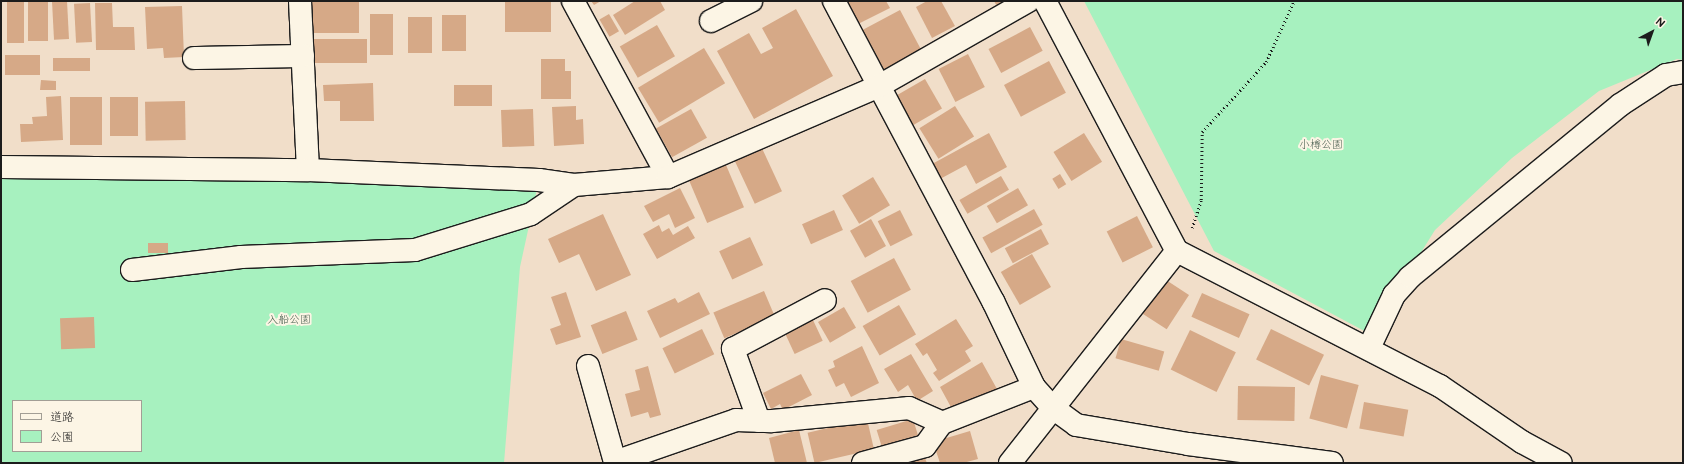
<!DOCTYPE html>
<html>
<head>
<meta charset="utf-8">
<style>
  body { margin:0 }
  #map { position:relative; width:1684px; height:464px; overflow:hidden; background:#f1dec9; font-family:"Balsamiq Sans","Klee One",sans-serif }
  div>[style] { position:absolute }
  .green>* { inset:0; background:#a7f1bf }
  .building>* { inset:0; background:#d6a987; transform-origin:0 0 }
  .path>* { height:2.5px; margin-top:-1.25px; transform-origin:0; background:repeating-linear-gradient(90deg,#1c1c1c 0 1px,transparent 0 4px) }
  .roads { filter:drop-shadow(1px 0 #1c1c1c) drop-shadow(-1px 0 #1c1c1c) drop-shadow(0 1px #1c1c1c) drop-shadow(0 -1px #1c1c1c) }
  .minor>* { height:22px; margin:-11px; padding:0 11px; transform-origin:11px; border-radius:11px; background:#fcf5e5 }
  span { translate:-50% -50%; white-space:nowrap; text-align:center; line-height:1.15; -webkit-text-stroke:4px #fcf5e5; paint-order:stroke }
  .park-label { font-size:11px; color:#465c4d }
  .frame { position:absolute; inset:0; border:2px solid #1c1c1c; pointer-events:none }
  .legend { position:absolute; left:12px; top:400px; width:130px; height:52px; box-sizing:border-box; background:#fcf5e5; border:1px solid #a29e95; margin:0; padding:5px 7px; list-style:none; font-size:12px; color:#1c1c1c }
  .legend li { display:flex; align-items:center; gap:8px; height:20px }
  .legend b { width:20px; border:1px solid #a29e95 }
  .north { position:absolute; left:1632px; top:12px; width:40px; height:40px; -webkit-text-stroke:3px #fcf5e5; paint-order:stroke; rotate:41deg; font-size:11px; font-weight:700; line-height:16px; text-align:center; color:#1c1c1c }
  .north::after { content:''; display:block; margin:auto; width:14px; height:18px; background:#1c1c1c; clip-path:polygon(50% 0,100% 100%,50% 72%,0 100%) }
</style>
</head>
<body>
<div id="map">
  <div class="green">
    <div style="clip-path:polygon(1084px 1px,1683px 1px,1683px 60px,1677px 59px,1599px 91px,1512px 158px,1435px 230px,1370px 334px,1214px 251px)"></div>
    <div style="clip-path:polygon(evenodd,1px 172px,539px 180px,520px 267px,504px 463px,1px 463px,1px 172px,13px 401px,141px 401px,141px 451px,13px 451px,13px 401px)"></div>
  </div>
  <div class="building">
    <div style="left:24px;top:1px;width:42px;height:17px;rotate:90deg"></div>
    <div style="left:67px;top:1px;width:38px;height:15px;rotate:87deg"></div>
    <div style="left:359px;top:1px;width:32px;height:51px;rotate:90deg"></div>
    <div style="left:505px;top:1px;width:46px;height:31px"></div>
    <div style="clip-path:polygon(591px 1px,601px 1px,594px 5px)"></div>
    <div style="clip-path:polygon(635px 1px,660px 1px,665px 10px,625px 35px,613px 15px)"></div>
    <div style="clip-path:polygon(844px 1px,886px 1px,890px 8px,856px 25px)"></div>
    <div style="clip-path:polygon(927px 1px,941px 1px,955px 26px,932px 38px,916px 7px)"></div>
    <div style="clip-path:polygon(994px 1px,1013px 1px,998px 8px)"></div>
    <div style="left:28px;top:2px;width:20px;height:39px"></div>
    <div style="left:90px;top:3px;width:39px;height:16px;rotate:87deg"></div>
    <div style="clip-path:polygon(95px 3px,112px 3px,113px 27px,134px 27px,135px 50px,96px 50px)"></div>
    <div style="clip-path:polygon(182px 6px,184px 57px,164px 58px,163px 48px,147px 49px,145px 7px)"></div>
    <div style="clip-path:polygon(796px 9px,833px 76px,754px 119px,717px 51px,749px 33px,761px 54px,773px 48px,762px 28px)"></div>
    <div style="left:900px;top:10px;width:47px;height:43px;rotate:62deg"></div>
    <div style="left:370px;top:14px;width:23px;height:41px"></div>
    <div style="left:609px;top:14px;width:20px;height:11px;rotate:60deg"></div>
    <div style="left:442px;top:15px;width:24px;height:36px"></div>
    <div style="left:408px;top:17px;width:24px;height:36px"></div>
    <div style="left:657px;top:25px;width:36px;height:43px;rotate:60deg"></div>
    <div style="left:1030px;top:27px;width:27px;height:47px;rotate:62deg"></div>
    <div style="left:313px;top:39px;width:54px;height:24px"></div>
    <div style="left:704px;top:48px;width:41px;height:77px;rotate:59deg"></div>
    <div style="left:968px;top:54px;width:37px;height:33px;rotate:63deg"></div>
    <div style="left:5px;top:55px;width:35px;height:20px"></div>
    <div style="left:90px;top:58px;width:13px;height:37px;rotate:90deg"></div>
    <div style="clip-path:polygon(541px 59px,565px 59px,565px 71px,571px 71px,571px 99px,541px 99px)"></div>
    <div style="left:1049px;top:61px;width:36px;height:51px;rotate:62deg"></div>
    <div style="left:925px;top:79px;width:34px;height:40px;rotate:60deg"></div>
    <div style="clip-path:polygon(41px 80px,56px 81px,56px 90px,40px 90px)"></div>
    <div style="clip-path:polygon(373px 83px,374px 121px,340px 121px,340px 101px,324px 101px,323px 85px)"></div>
    <div style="left:492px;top:85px;width:21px;height:38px;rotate:90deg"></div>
    <div style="clip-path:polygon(61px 96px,63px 140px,21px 142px,20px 124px,33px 124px,32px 117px,47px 116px,46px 97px)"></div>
    <div style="left:70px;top:97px;width:32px;height:48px"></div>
    <div style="left:110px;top:97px;width:28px;height:39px"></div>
    <div style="left:185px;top:101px;width:39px;height:40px;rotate:89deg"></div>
    <div style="clip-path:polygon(576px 106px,576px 120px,583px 119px,584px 144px,554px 146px,552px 107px)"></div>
    <div style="left:955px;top:106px;width:36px;height:42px;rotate:58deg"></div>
    <div style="left:533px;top:109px;width:37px;height:32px;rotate:88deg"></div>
    <div style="left:691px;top:109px;width:33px;height:40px;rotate:61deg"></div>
    <div style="clip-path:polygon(989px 133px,1007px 167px,976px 184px,966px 165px,940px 179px,932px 164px)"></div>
    <div style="left:1084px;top:133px;width:34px;height:36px;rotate:58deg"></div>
    <div style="left:760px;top:144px;width:52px;height:30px;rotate:65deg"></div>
    <div style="left:726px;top:165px;width:46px;height:40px;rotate:67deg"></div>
    <div style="left:1060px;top:174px;width:12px;height:9px;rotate:59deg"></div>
    <div style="left:1001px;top:176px;width:16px;height:48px;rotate:60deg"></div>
    <div style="left:873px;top:177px;width:33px;height:36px;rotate:59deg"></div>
    <div style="clip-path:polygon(680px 188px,695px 218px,675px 228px,669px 214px,653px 222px,644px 206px)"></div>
    <div style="left:1018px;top:188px;width:20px;height:36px;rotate:60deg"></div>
    <div style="left:1034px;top:209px;width:18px;height:59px;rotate:61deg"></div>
    <div style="left:834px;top:210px;width:22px;height:35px;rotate:66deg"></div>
    <div style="left:900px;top:210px;width:28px;height:25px;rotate:63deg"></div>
    <div style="clip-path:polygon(603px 214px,631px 275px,596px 291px,579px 254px,559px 263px,548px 239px)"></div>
    <div style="left:1137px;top:216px;width:35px;height:34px;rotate:63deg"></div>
    <div style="left:871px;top:219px;width:31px;height:24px;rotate:61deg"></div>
    <div style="clip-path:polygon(659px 225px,662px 232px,669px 228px,673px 235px,688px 226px,695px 238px,657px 259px,643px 234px)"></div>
    <div style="left:1041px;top:229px;width:17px;height:41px;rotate:62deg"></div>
    <div style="left:750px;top:237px;width:31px;height:34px;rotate:65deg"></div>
    <div style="left:148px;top:243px;width:20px;height:10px"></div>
    <div style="left:1032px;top:254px;width:38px;height:36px;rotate:60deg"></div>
    <div style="left:894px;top:258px;width:36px;height:49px;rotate:62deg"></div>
    <div style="left:1163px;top:278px;width:31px;height:41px;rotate:33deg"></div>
    <div style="left:764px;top:291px;width:28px;height:55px;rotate:67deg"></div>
    <div style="clip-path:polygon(566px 292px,581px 337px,556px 345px,550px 329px,561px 325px,551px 297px)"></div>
    <div style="clip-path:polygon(699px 292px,710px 314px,660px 338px,647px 311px,675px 298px,678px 303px)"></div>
    <div style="left:1202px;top:293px;width:52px;height:26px;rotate:24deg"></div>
    <div style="left:899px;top:305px;width:34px;height:42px;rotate:60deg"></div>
    <div style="left:844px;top:307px;width:24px;height:30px;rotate:60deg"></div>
    <div style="left:626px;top:311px;width:31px;height:38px;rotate:68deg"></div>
    <div style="left:94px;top:317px;width:31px;height:34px;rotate:88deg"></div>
    <div style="clip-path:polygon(956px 319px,973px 346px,965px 351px,971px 361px,939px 381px,933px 373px,937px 370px,927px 353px,923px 356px,915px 344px)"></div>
    <div style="left:813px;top:320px;width:23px;height:31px;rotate:65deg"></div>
    <div style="left:702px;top:329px;width:28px;height:44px;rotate:64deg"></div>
    <div style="left:1271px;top:329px;width:59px;height:34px;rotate:26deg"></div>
    <div style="left:1190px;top:330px;width:51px;height:44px;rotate:26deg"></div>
    <div style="left:1121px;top:339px;width:45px;height:20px;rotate:16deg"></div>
    <div style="clip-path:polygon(862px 346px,879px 383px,851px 397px,844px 383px,836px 387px,828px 370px,835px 367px,833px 361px)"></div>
    <div style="clip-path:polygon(911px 354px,933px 391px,917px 401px,908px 385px,898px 392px,884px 369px)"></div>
    <div style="clip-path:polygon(982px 362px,997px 389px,972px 404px,969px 399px,952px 409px,940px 387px)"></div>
    <div style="clip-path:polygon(648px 366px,661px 415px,650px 418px,648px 412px,631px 417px,625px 394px,640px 390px,635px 370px)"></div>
    <div style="clip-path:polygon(801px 374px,812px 395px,783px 410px,780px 404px,771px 409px,763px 393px)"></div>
    <div style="left:1321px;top:375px;width:39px;height:45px;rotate:15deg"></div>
    <div style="left:1238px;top:386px;width:57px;height:34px;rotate:1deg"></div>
    <div style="left:1364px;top:402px;width:45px;height:27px;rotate:10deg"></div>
    <div style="left:867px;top:419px;width:31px;height:61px;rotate:77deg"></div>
    <div style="left:913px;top:419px;width:17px;height:38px;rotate:73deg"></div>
    <div style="clip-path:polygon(799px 430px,807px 463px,775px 463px,769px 438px)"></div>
    <div style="clip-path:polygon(970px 431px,978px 459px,963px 463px,940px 463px,933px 442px)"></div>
    <div style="clip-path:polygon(923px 454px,927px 463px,898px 463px)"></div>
  </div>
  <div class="path">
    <div style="left:1192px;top:228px;width:29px;rotate:-72deg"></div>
    <div style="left:1201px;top:200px;width:68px;rotate:-89.2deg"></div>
    <div style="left:1202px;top:132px;width:95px;rotate:-47.6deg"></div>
    <div style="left:1266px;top:62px;width:67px;rotate:-65.3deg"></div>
  </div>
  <div class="roads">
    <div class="minor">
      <div style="left:300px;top:1px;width:169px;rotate:87.3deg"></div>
      <div style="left:573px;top:1px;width:200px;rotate:61.6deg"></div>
      <div style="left:834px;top:1px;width:340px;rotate:62.1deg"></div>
      <div style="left:993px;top:301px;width:95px;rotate:64.5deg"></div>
      <div style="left:1034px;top:387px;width:28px;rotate:48deg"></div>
      <div style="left:1053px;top:408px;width:29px;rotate:36deg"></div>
      <div style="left:1076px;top:425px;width:114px;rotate:9.6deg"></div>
      <div style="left:1188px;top:444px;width:145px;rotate:7.5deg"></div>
      <div style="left:1045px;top:1px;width:283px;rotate:62.2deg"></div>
      <div style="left:1177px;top:251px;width:296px;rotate:27.2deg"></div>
      <div style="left:1440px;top:386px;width:99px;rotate:34.3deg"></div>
      <div style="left:1522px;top:442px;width:44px;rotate:28.3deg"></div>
      <div style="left:711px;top:21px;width:45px;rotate:-26.6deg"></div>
      <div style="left:194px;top:58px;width:109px;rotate:-1.1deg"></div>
      <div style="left:1px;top:167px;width:307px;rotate:0.6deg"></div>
      <div style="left:308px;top:170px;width:231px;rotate:2.5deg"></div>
      <div style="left:539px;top:180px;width:35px;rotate:8deg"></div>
      <div style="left:574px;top:185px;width:94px;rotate:-4.9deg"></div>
      <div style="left:668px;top:177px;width:230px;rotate:-23.3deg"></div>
      <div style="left:879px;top:86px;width:172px;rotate:-29.7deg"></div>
      <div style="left:132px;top:270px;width:110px;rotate:-6.8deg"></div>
      <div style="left:241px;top:257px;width:174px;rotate:-2.3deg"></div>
      <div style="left:415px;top:250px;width:121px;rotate:-17.2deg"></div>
      <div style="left:531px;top:214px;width:52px;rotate:-34deg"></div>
      <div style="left:1369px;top:348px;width:59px;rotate:-64.7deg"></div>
      <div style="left:1394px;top:295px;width:24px;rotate:-48deg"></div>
      <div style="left:1410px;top:277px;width:271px;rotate:-39.3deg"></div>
      <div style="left:1620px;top:105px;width:55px;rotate:-33.1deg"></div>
      <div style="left:1666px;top:75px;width:17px;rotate:-10deg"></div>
      <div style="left:588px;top:366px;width:100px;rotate:74.3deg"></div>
      <div style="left:615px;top:462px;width:128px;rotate:-19.1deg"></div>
      <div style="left:736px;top:420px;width:36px;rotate:2deg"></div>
      <div style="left:772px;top:421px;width:138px;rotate:-5.4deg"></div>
      <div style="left:909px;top:408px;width:36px;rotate:24deg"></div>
      <div style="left:942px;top:423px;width:99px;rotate:-21.4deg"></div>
      <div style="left:759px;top:421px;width:77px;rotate:-109.9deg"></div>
      <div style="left:733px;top:349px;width:104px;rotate:-28deg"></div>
      <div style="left:863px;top:463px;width:64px;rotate:-15.3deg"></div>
      <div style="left:925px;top:446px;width:29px;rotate:-54deg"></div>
      <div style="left:1010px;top:463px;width:270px;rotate:-51.8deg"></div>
    </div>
  </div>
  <div class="park-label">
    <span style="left:1321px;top:145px">小樽公園</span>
    <span style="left:289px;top:320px">入船公園</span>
  </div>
  <div class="frame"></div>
  <ul class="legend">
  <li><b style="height:5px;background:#fcf5e5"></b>道路</li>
  <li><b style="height:11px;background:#a7f1bf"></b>公園</li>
  </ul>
  <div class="north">N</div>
</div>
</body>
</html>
